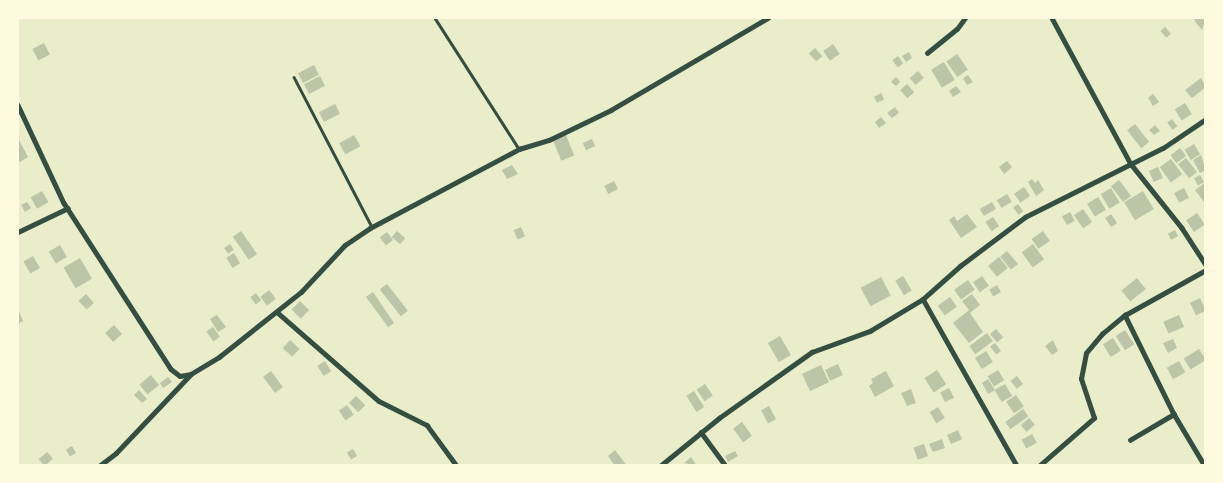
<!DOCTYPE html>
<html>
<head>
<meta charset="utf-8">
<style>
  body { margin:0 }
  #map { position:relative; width:1223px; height:483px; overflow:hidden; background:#e9edc9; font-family:"Varela Round",sans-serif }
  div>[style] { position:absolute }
  .building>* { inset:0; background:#bcc5a7; transform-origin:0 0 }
  .service>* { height:2.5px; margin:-1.25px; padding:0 1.25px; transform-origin:1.25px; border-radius:1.25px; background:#344e41 }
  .minor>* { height:4.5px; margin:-2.25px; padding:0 2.25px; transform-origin:2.25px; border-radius:2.25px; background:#344e41 }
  span { translate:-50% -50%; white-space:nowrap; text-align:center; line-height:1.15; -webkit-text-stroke:5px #fefae0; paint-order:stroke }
  .frame { position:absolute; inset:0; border:19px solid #fefae0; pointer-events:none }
</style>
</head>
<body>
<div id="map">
  <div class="building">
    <div style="clip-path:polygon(1197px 18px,1206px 18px,1202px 30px,1194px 20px)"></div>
    <div style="left:1165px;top:27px;width:9px;height:6px;rotate:49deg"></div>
    <div style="left:44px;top:43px;width:13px;height:13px;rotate:63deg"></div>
    <div style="left:833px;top:44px;width:12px;height:12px;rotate:55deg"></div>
    <div style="left:815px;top:48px;width:11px;height:8px;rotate:49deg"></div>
    <div style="clip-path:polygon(909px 52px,912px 58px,906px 62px,902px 56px)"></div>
    <div style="left:957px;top:54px;width:19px;height:13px;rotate:55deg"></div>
    <div style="left:898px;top:56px;width:9px;height:7px;rotate:54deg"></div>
    <div style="left:944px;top:62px;width:21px;height:15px;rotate:59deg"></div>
    <div style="left:314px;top:65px;width:11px;height:18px;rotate:63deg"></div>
    <div style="left:918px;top:71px;width:9px;height:11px;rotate:49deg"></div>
    <div style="clip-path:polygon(968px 75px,973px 82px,967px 85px,963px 78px)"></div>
    <div style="left:320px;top:76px;width:11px;height:18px;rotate:63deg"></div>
    <div style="clip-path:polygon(896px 77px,900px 82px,896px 86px,891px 82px)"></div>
    <div style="clip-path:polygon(1201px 78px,1206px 87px,1192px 98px,1185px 90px)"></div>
    <div style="left:907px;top:84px;width:11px;height:9px;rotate:49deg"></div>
    <div style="clip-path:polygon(956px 86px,961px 92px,953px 97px,949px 91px)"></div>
    <div style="left:881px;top:93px;width:7px;height:8px;rotate:63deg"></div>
    <div style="clip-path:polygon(1153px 94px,1159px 102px,1153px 106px,1148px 98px)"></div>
    <div style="left:1185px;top:103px;width:13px;height:12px;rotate:58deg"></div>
    <div style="left:335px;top:104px;width:11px;height:18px;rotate:63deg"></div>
    <div style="clip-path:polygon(895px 107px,899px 113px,892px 118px,887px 113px)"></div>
    <div style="clip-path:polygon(881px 117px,886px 123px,879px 128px,875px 122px)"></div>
    <div style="left:1172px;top:119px;width:9px;height:6px;rotate:54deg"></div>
    <div style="left:1135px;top:124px;width:23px;height:10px;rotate:52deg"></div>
    <div style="clip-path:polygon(1155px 125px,1160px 131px,1154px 135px,1149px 130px)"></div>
    <div style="left:354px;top:135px;width:13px;height:17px;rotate:61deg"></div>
    <div style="left:566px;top:135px;width:22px;height:14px;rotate:68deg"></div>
    <div style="clip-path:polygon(18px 138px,28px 157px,18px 163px)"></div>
    <div style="left:592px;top:139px;width:8px;height:10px;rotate:67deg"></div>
    <div style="left:1194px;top:144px;width:12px;height:11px;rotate:59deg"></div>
    <div style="left:1180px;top:148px;width:10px;height:12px;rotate:53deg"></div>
    <div style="clip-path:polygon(1201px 155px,1206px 170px,1200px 173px,1193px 160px)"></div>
    <div style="left:1186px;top:158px;width:18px;height:10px;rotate:52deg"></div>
    <div style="left:1171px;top:159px;width:19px;height:14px;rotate:54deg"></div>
    <div style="clip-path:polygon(1007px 161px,1012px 167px,1004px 174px,999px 167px)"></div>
    <div style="clip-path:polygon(512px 165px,518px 174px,507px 179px,502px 170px)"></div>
    <div style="left:1158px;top:167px;width:12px;height:10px;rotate:66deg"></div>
    <div style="left:1200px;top:175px;width:8px;height:7px;rotate:60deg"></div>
    <div style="clip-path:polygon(1032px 179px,1035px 183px,1038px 180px,1044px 190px,1036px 196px,1028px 182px)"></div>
    <div style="left:1119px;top:180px;width:20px;height:10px;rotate:53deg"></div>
    <div style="left:614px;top:181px;width:9px;height:11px;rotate:63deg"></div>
    <div style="clip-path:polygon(1206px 182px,1206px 201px,1204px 202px,1195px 190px)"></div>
    <div style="left:1024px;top:187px;width:11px;height:12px;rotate:56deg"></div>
    <div style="left:1111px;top:188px;width:17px;height:12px;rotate:59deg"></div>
    <div style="left:1184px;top:188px;width:11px;height:11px;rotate:63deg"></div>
    <div style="left:42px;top:191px;width:13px;height:13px;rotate:61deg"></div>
    <div style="left:1143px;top:191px;width:21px;height:22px;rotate:59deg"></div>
    <div style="left:1007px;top:194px;width:9px;height:12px;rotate:58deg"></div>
    <div style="left:1098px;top:197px;width:15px;height:13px;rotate:58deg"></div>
    <div style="clip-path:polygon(27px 202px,31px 208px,25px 212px,21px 205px)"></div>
    <div style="left:992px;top:202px;width:8px;height:14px;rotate:60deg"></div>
    <div style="left:1018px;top:204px;width:9px;height:6px;rotate:54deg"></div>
    <div style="left:1083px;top:209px;width:16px;height:11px;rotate:55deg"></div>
    <div style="left:1070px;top:212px;width:10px;height:9px;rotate:61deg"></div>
    <div style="left:1197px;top:213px;width:14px;height:13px;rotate:56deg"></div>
    <div style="clip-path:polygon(967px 214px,977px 227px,961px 238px,949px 220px,954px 216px,957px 221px)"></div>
    <div style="left:1111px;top:214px;width:11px;height:7px;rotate:56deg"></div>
    <div style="left:993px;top:217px;width:11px;height:9px;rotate:56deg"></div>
    <div style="left:521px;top:227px;width:10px;height:8px;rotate:66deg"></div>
    <div style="left:1175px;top:230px;width:7px;height:8px;rotate:63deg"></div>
    <div style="left:241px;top:231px;width:28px;height:10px;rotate:55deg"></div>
    <div style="left:397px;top:231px;width:11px;height:8px;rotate:41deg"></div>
    <div style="left:1043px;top:231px;width:12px;height:14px;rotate:55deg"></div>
    <div style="left:387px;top:232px;width:10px;height:9px;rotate:53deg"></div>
    <div style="left:230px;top:244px;width:7px;height:7px;rotate:56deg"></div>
    <div style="left:1033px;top:244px;width:19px;height:14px;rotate:54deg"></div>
    <div style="left:60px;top:245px;width:14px;height:13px;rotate:60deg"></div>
    <div style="left:1007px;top:251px;width:17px;height:9px;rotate:50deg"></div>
    <div style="left:234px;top:253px;width:12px;height:9px;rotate:59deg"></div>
    <div style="left:33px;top:256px;width:14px;height:11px;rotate:60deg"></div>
    <div style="left:999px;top:257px;width:14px;height:14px;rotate:51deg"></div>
    <div style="left:80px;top:258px;width:24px;height:19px;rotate:60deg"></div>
    <div style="left:903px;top:276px;width:17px;height:9px;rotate:59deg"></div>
    <div style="left:982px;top:276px;width:12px;height:11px;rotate:55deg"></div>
    <div style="left:881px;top:277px;width:21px;height:23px;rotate:62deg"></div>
    <div style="left:1137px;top:278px;width:14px;height:20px;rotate:51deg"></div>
    <div style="left:968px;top:280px;width:12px;height:17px;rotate:55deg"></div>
    <div style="left:387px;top:284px;width:34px;height:9px;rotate:52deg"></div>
    <div style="left:997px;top:285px;width:8px;height:9px;rotate:60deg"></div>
    <div style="left:269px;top:290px;width:11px;height:11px;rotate:52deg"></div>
    <div style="clip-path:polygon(373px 292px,394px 323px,388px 327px,366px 297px)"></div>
    <div style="left:256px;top:293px;width:9px;height:7px;rotate:54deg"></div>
    <div style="left:86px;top:294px;width:12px;height:10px;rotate:48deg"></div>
    <div style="clip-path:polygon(972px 294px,980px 305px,970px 313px,983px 332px,969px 343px,953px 323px,969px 310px,962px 301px)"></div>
    <div style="left:950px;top:297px;width:12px;height:15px;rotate:55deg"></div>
    <div style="left:1200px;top:298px;width:14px;height:11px;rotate:65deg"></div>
    <div style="left:300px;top:301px;width:13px;height:12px;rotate:45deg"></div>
    <div style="clip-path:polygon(18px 309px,23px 321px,18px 324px)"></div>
    <div style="clip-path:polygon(217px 315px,226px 327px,218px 332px,210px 319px)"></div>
    <div style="left:1179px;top:315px;width:13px;height:17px;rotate:67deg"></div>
    <div style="left:114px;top:325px;width:12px;height:12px;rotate:48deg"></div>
    <div style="left:213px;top:327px;width:12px;height:8px;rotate:55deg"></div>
    <div style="left:996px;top:329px;width:11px;height:8px;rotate:49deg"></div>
    <div style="left:1125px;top:330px;width:17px;height:11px;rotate:57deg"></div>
    <div style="left:987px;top:333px;width:10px;height:22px;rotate:53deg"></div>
    <div style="left:780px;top:336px;width:22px;height:14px;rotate:60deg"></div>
    <div style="left:1113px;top:338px;width:15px;height:12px;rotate:58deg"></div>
    <div style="clip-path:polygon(1173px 339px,1177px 348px,1168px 353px,1163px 343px)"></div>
    <div style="left:290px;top:340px;width:13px;height:11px;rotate:42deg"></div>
    <div style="clip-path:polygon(1053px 340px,1058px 351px,1052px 355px,1045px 346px)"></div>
    <div style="left:995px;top:343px;width:10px;height:6px;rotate:53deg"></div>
    <div style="left:1199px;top:349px;width:13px;height:18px;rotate:58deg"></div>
    <div style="left:986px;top:351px;width:13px;height:13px;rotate:58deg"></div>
    <div style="left:325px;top:361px;width:12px;height:9px;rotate:59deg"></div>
    <div style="left:1179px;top:361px;width:13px;height:14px;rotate:61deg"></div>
    <div style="left:838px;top:364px;width:12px;height:14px;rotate:66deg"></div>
    <div style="left:821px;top:365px;width:19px;height:21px;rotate:65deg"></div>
    <div style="left:937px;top:370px;width:17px;height:15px;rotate:57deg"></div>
    <div style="left:998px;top:370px;width:12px;height:12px;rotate:59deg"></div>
    <div style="left:271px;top:371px;width:20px;height:10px;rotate:53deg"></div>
    <div style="clip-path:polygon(886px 371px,894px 386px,875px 397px,869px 386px,873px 383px,871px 379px)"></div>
    <div style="left:151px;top:375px;width:13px;height:15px;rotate:51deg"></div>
    <div style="left:1017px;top:376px;width:10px;height:8px;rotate:53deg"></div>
    <div style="clip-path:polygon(168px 377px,172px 382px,163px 388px,160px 383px)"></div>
    <div style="clip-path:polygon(988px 379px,995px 390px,988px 394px,982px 383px)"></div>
    <div style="left:705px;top:384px;width:14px;height:10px;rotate:56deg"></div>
    <div style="left:1005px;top:384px;width:14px;height:12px;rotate:60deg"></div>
    <div style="left:949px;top:388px;width:11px;height:10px;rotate:63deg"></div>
    <div style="clip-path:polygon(911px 389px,916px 403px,907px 406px,901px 393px)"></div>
    <div style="clip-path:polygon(139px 390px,147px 399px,142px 403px,134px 395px)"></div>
    <div style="left:694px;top:391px;width:19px;height:9px;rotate:58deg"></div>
    <div style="left:1016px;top:395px;width:14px;height:12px;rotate:56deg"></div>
    <div style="left:356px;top:396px;width:13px;height:10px;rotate:45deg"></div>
    <div style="left:347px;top:405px;width:12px;height:10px;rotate:55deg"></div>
    <div style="left:769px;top:406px;width:15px;height:9px;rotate:62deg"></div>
    <div style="left:938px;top:407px;width:13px;height:10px;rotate:58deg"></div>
    <div style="left:1023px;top:409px;width:9px;height:22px;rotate:54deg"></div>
    <div style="left:1029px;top:418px;width:9px;height:11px;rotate:49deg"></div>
    <div style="left:742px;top:422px;width:17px;height:11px;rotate:54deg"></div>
    <div style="left:958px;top:430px;width:10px;height:12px;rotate:66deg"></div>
    <div style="left:1032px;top:434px;width:10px;height:12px;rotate:61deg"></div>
    <div style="clip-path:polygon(942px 439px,945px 448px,933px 452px,929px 444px)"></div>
    <div style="left:924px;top:444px;width:13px;height:11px;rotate:72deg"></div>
    <div style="left:72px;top:446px;width:8px;height:7px;rotate:60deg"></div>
    <div style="left:353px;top:449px;width:8px;height:7px;rotate:60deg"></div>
    <div style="clip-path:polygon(615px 450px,627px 466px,615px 466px,608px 456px)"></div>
    <div style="clip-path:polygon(735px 451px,738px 456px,728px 462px,725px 456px)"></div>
    <div style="left:47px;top:452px;width:9px;height:11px;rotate:49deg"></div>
    <div style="clip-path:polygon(691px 457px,697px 466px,684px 463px)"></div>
  </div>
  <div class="service">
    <div style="left:435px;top:18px;width:156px;rotate:57.3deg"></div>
    <div style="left:294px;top:77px;width:169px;rotate:62.5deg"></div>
  </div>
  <div class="minor">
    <div style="left:1052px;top:18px;width:166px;rotate:61.6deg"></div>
    <div style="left:1131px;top:164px;width:82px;rotate:51.4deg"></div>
    <div style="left:1182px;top:228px;width:44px;rotate:57deg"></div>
    <div style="left:927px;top:53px;width:38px;rotate:-39deg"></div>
    <div style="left:957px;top:29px;width:14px;rotate:-54deg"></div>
    <div style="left:18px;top:105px;width:108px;rotate:64.9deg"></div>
    <div style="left:64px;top:203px;width:197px;rotate:57.2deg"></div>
    <div style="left:171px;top:369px;width:11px;rotate:38deg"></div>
    <div style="left:180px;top:376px;width:11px;rotate:-10deg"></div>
    <div style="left:191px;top:374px;width:33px;rotate:-31deg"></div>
    <div style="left:219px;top:357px;width:105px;rotate:-38.4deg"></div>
    <div style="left:301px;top:292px;width:64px;rotate:-46.9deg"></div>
    <div style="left:345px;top:245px;width:30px;rotate:-34deg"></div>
    <div style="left:370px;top:228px;width:169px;rotate:-27.9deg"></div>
    <div style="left:519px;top:149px;width:31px;rotate:-17deg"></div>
    <div style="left:549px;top:140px;width:69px;rotate:-25.8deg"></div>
    <div style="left:611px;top:110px;width:182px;rotate:-30.4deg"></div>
    <div style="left:18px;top:232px;width:55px;rotate:-25.6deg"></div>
    <div style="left:923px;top:299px;width:192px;rotate:60.6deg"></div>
    <div style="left:277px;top:312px;width:135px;rotate:41.1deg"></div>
    <div style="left:379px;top:401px;width:54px;rotate:26.6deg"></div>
    <div style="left:427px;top:425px;width:51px;rotate:53.8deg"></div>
    <div style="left:1125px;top:315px;width:110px;rotate:63.7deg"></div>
    <div style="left:1174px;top:414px;width:61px;rotate:59.2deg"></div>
    <div style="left:701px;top:432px;width:42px;rotate:53.7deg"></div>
    <div style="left:1130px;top:440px;width:51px;rotate:-30.6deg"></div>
    <div style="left:99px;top:466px;width:21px;rotate:-37deg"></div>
    <div style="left:116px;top:453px;width:108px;rotate:-46.5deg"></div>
    <div style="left:660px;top:466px;width:76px;rotate:-39.1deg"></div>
    <div style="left:719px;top:418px;width:114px;rotate:-35.4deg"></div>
    <div style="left:812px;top:352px;width:62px;rotate:-19.9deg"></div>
    <div style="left:870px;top:331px;width:62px;rotate:-31.1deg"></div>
    <div style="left:923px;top:299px;width:50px;rotate:-41.7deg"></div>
    <div style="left:960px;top:266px;width:81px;rotate:-37deg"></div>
    <div style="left:1025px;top:217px;width:154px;rotate:-26.6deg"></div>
    <div style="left:1163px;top:148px;width:52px;rotate:-34deg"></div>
    <div style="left:1039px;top:466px;width:73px;rotate:-41.1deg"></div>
    <div style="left:1094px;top:418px;width:41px;rotate:-108.4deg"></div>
    <div style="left:1081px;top:379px;width:26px;rotate:-79deg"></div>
    <div style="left:1086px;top:353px;width:25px;rotate:-50deg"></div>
    <div style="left:1102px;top:334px;width:30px;rotate:-40deg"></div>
    <div style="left:1125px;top:315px;width:93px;rotate:-29.1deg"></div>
  </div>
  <div class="frame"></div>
</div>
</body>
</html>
